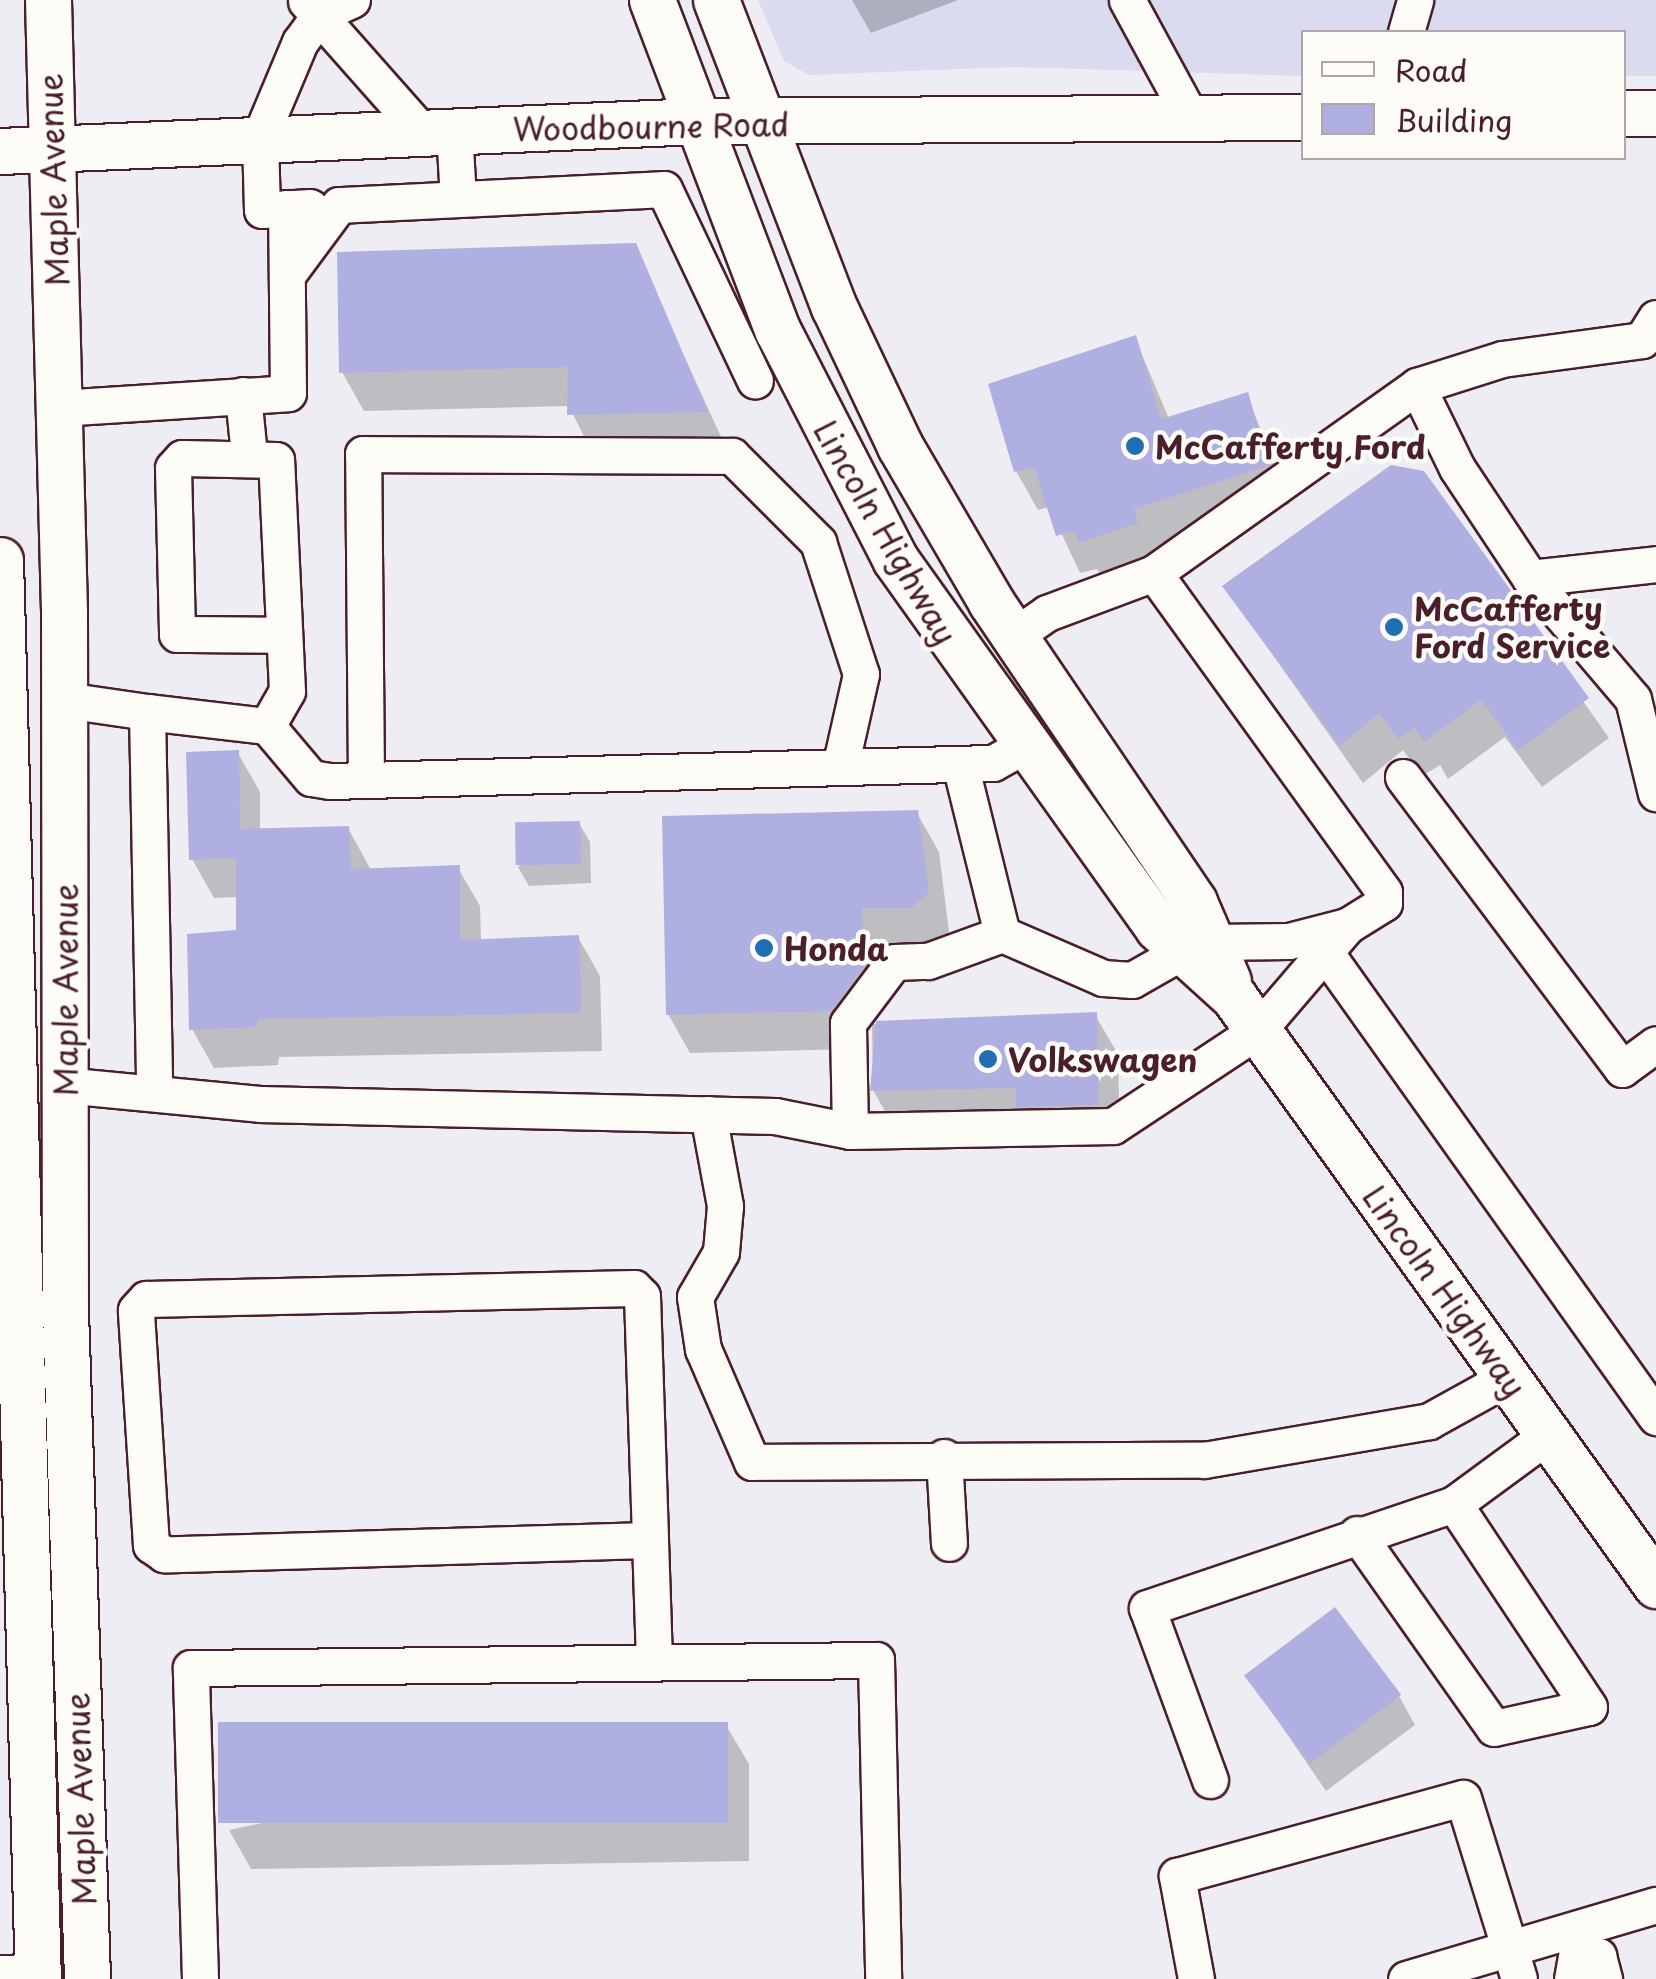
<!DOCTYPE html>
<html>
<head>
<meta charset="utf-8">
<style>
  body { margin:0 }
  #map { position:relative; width:1656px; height:1979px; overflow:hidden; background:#ededf3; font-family:"Playpen Sans",sans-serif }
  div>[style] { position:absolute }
  .built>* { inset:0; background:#dadbee }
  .shadow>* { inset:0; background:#0003 }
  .building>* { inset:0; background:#afb0e1; transform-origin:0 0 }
  .roads { filter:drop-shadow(2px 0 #4a1f2b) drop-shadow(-2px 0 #4a1f2b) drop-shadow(0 2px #4a1f2b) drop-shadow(0 -2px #4a1f2b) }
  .minor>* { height:35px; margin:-17.5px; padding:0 17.5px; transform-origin:17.5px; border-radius:17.5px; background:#fdfcf7 }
  .major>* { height:45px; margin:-22.5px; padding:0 22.5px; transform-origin:22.5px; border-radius:22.5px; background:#fdfcf7 }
  .dots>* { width:28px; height:28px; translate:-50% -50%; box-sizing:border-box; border:5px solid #fdfcf7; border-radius:50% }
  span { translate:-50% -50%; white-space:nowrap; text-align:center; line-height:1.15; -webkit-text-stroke:9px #fdfcf7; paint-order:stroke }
  .street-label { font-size:32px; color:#4a1f2b }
  .poi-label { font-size:32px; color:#4a1f2b; font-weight:700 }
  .left { translate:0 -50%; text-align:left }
  .legend { position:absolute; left:1301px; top:30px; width:325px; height:130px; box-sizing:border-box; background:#fdfcf7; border:2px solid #b5a4a5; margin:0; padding:12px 18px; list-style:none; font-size:30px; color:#4a1f2b }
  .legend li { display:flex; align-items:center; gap:20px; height:50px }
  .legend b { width:50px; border:2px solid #b5a4a5 }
</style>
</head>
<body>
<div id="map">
  <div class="built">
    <div style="clip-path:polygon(758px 0,1656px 0,1656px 76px,1624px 76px,1624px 32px,1304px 32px,1303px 76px,1012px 67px,809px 75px,784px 61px)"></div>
  </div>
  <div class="shadow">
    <div style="clip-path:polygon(852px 0,958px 0,871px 33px)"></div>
    <div style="clip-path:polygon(634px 246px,727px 450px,592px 453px,569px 406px,364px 411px,342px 372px)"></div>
    <div style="clip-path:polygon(1135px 338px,1169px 419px,1247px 395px,1290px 504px,1154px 548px,1158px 561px,1104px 580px,1097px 569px,1080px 573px,1049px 507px,1038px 510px,1016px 471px)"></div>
    <div style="clip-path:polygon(1422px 473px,1609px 738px,1542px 787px,1505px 737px,1448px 779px,1440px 765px,1422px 776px,1403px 750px,1363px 783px,1225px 587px)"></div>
    <div style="clip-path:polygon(238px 753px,260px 792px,260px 831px,348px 828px,371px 870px,458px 868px,480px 906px,481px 941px,578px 937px,600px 976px,602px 1051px,279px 1057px,278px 1065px,214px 1068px,192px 1029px,239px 932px,238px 897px,214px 898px,192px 859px)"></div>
    <div style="clip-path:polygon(917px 813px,939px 852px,949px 932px,933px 946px,883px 946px,885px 1006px,853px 1049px,690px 1053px,668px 1014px)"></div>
    <div style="clip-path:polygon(579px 823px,590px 842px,591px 883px,529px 886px,518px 867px)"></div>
    <div style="clip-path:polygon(1095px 1015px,1118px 1054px,1120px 1143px,895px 1129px,873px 1090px,872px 1024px)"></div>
    <div style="clip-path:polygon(1248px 1677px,1399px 1696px,1415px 1725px,1326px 1791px)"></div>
    <div style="clip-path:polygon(726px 1725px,749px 1764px,749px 1861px,251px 1869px,229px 1830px)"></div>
  </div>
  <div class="building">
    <div style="clip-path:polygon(636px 243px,708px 412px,567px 415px,568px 367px,339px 373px,337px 252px)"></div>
    <div style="clip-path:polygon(1136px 335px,1161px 419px,1248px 392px,1269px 465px,1134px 509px,1138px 523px,1079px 543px,1074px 531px,1056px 536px,1034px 467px,1014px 472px,988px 384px)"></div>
    <div style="clip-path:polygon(1391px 465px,1424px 471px,1589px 698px,1518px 750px,1481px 700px,1424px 742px,1415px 728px,1398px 739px,1379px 713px,1340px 746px,1222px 586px)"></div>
    <div style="clip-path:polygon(239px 750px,240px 829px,349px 826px,351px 869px,460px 865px,460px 940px,579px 935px,581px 1013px,258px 1019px,257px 1027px,189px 1030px,187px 934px,236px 930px,236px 858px,189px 860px,186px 752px)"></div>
    <div style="clip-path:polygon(918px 810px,929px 892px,911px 908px,862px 908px,864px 967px,831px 1011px,666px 1015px,662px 816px)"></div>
    <div style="left:580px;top:821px;width:43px;height:65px;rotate:89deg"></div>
    <div style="clip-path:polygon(1097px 1012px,1099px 1105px,1016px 1107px,1016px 1088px,870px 1091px,876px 1021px)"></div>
    <div style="left:1335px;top:1607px;width:110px;height:114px;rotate:53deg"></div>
    <div style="left:728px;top:1722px;width:101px;height:510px;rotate:90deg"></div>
  </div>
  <div class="roads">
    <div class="minor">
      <div style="left:1127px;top:0;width:134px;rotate:61.5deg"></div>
      <div style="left:306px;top:1px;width:174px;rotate:48.5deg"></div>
      <div style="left:1406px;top:32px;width:33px;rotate:-74deg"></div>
      <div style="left:454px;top:130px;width:69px;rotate:86.7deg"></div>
      <div style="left:310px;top:207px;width:48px;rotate:176.4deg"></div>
      <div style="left:262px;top:210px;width:73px;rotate:-91.6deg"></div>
      <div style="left:260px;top:137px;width:103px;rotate:-67.2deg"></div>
      <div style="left:300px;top:42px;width:34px;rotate:-54deg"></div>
      <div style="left:320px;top:14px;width:35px;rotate:-24deg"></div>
      <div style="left:287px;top:275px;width:87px;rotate:-53.4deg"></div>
      <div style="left:339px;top:205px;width:325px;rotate:-2.8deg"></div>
      <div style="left:664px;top:189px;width:212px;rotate:64.6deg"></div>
      <div style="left:1417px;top:386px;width:91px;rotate:64deg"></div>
      <div style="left:1457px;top:468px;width:132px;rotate:56.4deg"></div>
      <div style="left:1530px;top:578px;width:127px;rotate:-6.3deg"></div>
      <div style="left:243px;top:395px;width:60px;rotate:84.3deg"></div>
      <div style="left:59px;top:408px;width:229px;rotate:-3.7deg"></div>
      <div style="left:288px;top:393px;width:185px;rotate:-90.6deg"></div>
      <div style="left:1154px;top:573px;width:393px;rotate:54.2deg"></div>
      <div style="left:1384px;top:892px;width:11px;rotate:90deg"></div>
      <div style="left:1384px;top:903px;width:44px;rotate:148.1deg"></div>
      <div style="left:1347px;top:926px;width:60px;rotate:165.5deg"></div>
      <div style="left:1289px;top:941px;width:78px;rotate:179.3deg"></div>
      <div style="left:1530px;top:578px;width:159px;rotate:49.6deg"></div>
      <div style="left:1633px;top:699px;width:97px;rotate:76.3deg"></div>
      <div style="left:1014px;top:636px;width:40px;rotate:-34.9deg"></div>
      <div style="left:1047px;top:613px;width:114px;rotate:-20.5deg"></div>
      <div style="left:1154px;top:573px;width:323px;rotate:-35.4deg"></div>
      <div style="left:1417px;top:386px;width:89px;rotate:-17.6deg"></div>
      <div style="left:1502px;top:359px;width:141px;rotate:-7.7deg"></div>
      <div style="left:1642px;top:340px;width:26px;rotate:-58deg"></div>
      <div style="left:65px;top:700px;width:83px;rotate:8.3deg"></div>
      <div style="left:147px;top:712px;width:379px;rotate:88.9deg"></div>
      <div style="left:147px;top:712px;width:121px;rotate:6.7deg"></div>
      <div style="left:267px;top:726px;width:68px;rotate:49.8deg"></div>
      <div style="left:311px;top:778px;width:19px;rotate:9deg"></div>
      <div style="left:330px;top:781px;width:663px;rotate:-1.56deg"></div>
      <div style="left:993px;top:763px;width:35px;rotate:-29deg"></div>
      <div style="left:267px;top:726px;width:40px;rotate:-60.3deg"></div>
      <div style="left:287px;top:691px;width:231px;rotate:-92.7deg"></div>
      <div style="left:276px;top:460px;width:94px;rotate:-178.8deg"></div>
      <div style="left:182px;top:458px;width:13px;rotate:132deg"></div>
      <div style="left:173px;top:468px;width:166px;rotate:88.6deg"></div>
      <div style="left:177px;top:634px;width:107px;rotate:0.5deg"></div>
      <div style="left:960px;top:764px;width:175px;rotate:76.1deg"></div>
      <div style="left:1002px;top:934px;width:110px;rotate:23.5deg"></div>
      <div style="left:1103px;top:978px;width:29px;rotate:4deg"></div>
      <div style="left:1132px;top:980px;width:59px;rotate:-29.6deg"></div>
      <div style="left:1403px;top:777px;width:365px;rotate:53.1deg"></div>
      <div style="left:1622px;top:1069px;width:42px;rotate:-36.3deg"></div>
      <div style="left:366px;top:780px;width:326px;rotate:-90.5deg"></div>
      <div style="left:363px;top:454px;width:369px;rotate:0.3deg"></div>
      <div style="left:732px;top:456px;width:122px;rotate:45deg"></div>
      <div style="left:818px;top:542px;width:139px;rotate:72deg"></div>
      <div style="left:861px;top:674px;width:95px;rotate:102.7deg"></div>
      <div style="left:1325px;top:952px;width:571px;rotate:54.56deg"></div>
      <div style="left:64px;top:1085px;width:197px;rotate:5.5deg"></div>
      <div style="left:260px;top:1104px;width:515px;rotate:1.33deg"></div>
      <div style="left:775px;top:1116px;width:76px;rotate:11.3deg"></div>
      <div style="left:850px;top:1131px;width:263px;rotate:-1.1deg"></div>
      <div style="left:1113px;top:1126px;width:174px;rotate:-33.5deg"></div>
      <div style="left:1258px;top:1030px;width:137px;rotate:-49.4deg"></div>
      <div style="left:708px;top:1114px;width:94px;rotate:79.5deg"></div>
      <div style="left:725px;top:1206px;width:46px;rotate:95deg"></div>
      <div style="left:721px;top:1252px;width:52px;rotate:120deg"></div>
      <div style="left:695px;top:1297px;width:53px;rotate:81.3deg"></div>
      <div style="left:703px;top:1349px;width:123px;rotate:66.6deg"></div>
      <div style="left:752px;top:1462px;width:452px;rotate:-0.3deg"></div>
      <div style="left:1204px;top:1460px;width:228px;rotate:-9.8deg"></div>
      <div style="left:1429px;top:1421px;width:89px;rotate:-28.9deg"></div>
      <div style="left:850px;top:1131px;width:108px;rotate:-91.1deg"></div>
      <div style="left:848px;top:1023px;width:76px;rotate:-53deg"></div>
      <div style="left:894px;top:962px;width:34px;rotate:-2deg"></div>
      <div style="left:928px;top:961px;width:79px;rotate:-20deg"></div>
      <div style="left:944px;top:1457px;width:86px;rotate:86.7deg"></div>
      <div style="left:1357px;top:1534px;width:237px;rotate:54.8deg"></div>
      <div style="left:1494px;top:1728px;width:97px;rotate:-12.5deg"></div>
      <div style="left:1589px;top:1707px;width:244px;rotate:-123.6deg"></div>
      <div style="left:650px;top:1540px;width:486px;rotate:178.3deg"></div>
      <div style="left:164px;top:1554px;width:16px;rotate:-145deg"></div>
      <div style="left:151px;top:1545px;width:235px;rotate:-93.7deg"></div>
      <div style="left:136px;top:1310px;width:15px;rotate:-48deg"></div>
      <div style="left:146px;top:1299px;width:488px;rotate:-1.3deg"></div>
      <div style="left:634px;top:1288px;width:11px;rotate:45deg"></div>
      <div style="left:642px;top:1296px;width:244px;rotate:88.1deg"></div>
      <div style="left:650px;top:1540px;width:123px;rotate:88.1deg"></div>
      <div style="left:1210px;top:1780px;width:183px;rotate:-110.1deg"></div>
      <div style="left:1147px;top:1608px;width:324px;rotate:-18.7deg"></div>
      <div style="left:1454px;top:1504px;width:117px;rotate:-36.3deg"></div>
      <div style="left:0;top:1973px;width:37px;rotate:-2deg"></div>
      <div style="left:200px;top:1979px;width:311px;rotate:-91.7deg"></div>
      <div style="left:191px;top:1668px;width:685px;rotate:-0.67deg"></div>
      <div style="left:876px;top:1660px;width:319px;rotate:88.7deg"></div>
      <div style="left:1196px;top:1979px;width:105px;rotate:-100.5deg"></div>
      <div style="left:1177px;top:1876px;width:296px;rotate:-15.3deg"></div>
      <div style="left:1463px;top:1798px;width:189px;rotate:72.8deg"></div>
      <div style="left:1406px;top:1979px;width:261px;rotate:-16.5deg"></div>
      <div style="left:1572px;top:1979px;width:28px;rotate:-80deg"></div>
      <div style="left:1577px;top:1951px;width:22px;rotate:13deg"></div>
      <div style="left:1598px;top:1956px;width:24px;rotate:75deg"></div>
    </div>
    <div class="major">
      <div style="left:48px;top:0;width:612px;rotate:88.5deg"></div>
      <div style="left:64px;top:612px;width:699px;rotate:89.92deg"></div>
      <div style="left:65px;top:1311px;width:668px;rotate:88.11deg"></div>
      <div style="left:652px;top:0;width:354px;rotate:69.2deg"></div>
      <div style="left:778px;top:331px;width:256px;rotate:62.8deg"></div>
      <div style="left:895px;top:559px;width:453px;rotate:54.5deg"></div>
      <div style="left:1158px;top:928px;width:103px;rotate:42.2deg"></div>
      <div style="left:1234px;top:997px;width:724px;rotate:54.33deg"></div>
      <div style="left:716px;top:0;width:329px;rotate:69deg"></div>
      <div style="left:834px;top:307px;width:154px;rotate:64.6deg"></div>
      <div style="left:900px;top:446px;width:181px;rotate:59.7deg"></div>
      <div style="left:991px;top:602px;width:362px;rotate:55.9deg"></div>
      <div style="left:1194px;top:902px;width:86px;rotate:66.7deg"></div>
      <div style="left:1624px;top:113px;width:32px"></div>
      <div style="left:0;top:151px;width:698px;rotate:-2.46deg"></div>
      <div style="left:697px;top:121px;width:607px;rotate:-0.38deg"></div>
      <div style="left:0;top:560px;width:1420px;rotate:88.47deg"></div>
    </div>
  </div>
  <div class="dots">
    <div style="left:1135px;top:446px;background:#1f6fb2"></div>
    <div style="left:1394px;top:627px;background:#1f6fb2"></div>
    <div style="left:764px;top:948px;background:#1f6fb2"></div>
    <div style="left:988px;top:1059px;background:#1f6fb2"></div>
  </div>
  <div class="street-label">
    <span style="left:651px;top:126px;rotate:-1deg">Woodbourne Road</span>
    <span style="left:53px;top:180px;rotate:-92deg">Maple Avenue</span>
    <span style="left:886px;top:532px;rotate:60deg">Lincoln Highway</span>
    <span style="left:65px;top:990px;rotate:-90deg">Maple Avenue</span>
    <span style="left:1445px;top:1291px;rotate:54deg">Lincoln Highway</span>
    <span style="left:80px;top:1799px;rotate:-92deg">Maple Avenue</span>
  </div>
  <div class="poi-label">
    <span class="left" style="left:1155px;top:446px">McCafferty Ford</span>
    <span class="left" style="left:1414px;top:627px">McCafferty<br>Ford Service</span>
    <span class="left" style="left:784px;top:948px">Honda</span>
    <span class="left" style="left:1008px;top:1059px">Volkswagen</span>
  </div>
  <ul class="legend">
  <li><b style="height:12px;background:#fdfcf7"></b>Road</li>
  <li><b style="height:28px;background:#afb0e1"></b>Building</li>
  </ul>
</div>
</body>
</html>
